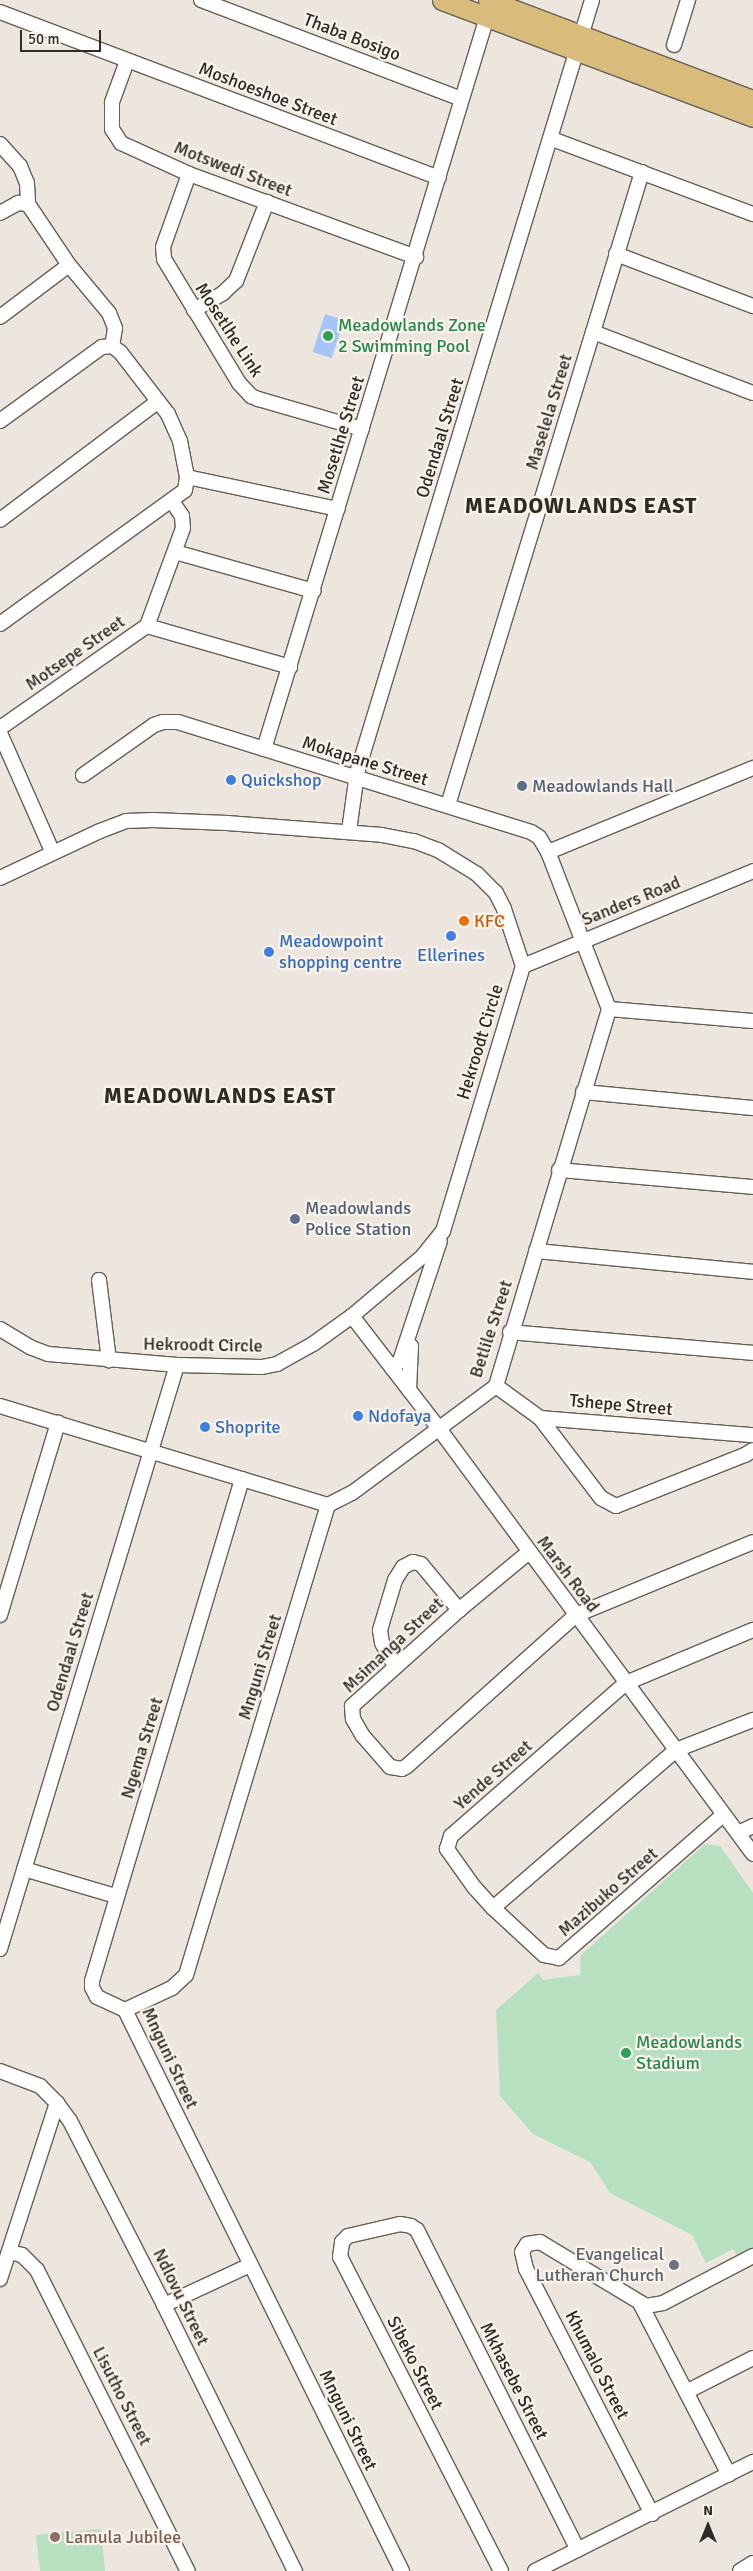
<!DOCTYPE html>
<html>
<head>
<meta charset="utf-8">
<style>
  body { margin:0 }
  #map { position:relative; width:753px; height:2571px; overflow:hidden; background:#ede6de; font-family:Signika,sans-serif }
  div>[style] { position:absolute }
  .green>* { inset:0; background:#b6e0c0 }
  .water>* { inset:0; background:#a4c5f6; transform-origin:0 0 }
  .roads { filter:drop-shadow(1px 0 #655f58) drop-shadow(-1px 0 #655f58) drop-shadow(0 1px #655f58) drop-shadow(0 -1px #655f58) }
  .minor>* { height:14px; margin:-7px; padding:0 7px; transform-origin:7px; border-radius:7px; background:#fff }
  .major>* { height:19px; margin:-9.5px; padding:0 9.5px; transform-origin:9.5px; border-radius:9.5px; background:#d9bc7c }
  .dots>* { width:14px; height:14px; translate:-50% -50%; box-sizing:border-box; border:2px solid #faf3eb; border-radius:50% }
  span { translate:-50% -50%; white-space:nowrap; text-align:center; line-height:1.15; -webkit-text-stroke:4.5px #faf3eb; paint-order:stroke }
  .street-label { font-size:18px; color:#2d2a27 }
  .leisure-label { font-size:18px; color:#27864d }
  .left { translate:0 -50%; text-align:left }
  .shop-label { font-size:18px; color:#366cbe }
  .service-label { font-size:18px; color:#4e5e75 }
  .food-label { font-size:18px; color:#c56008 }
  .worship-label { font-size:18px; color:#5b616d }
  .right { translate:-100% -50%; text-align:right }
  .education-label { font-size:18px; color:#785e54 }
  .district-label { font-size:22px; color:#2f2a24; font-weight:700; letter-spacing:1px }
  .north { position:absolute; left:683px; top:2501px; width:50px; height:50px; -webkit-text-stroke:4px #faf3eb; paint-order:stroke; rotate:0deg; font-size:14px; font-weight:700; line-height:20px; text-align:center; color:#2d2a27 }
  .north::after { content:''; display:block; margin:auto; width:18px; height:22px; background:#2d2a27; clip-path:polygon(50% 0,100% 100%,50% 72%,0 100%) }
  .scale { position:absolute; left:20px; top:30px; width:81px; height:22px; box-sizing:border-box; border:2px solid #2d2a27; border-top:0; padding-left:6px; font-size:15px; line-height:18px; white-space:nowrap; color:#2d2a27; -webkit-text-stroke:4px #faf3eb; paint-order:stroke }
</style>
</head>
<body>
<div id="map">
  <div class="green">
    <div style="clip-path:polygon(705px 1844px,720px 1846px,753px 1893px,753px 2247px,737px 2255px,733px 2249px,706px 2263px,692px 2235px,610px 2193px,590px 2162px,533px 2134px,500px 2096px,496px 2010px,538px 1973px,543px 1980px,580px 1975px,581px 1955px)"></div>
    <div style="clip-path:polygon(101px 2529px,105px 2571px,40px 2571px,36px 2535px)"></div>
  </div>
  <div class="water">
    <div style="left:325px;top:314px;width:20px;height:40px;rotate:18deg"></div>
  </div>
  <div class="roads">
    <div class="minor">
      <div style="left:201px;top:0;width:278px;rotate:20.8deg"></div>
      <div style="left:0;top:12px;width:469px;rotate:20.7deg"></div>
      <div style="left:674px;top:45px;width:47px;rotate:-72.7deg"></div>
      <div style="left:127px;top:61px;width:44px;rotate:110.1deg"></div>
      <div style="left:112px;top:102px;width:27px;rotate:90deg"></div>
      <div style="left:112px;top:129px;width:17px;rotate:57deg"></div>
      <div style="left:121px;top:143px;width:75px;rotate:24.5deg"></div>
      <div style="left:189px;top:174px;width:242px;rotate:20.1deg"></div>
      <div style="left:552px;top:139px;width:215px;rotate:20.5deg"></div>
      <div style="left:0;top:144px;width:30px;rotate:48deg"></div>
      <div style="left:20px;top:166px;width:18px;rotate:68deg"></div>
      <div style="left:27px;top:183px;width:21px;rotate:87deg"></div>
      <div style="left:189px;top:174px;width:77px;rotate:109.6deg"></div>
      <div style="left:163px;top:247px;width:12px;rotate:85deg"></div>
      <div style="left:164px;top:259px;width:145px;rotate:58.8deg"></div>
      <div style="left:239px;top:383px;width:18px;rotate:47deg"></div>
      <div style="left:251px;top:396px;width:8px;rotate:23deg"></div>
      <div style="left:258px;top:399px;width:108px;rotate:16.1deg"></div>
      <div style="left:28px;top:204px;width:73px;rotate:56.1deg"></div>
      <div style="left:69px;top:265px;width:62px;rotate:50.2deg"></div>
      <div style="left:109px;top:313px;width:16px;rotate:68deg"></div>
      <div style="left:115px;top:328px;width:18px;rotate:99deg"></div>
      <div style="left:0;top:213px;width:21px;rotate:-29deg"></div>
      <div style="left:18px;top:203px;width:10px;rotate:6deg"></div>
      <div style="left:616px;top:254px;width:147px;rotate:20.8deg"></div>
      <div style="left:194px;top:310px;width:34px;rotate:-30deg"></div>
      <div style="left:223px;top:293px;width:18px;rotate:-43deg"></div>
      <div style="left:236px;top:281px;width:85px;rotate:-68.6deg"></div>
      <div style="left:0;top:317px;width:86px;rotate:-37deg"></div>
      <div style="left:593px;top:332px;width:171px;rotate:20.9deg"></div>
      <div style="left:0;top:421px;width:126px;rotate:-36deg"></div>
      <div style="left:102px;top:347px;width:10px;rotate:-6deg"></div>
      <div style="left:187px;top:477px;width:154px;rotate:12deg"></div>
      <div style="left:0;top:520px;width:196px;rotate:-36.9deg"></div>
      <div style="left:175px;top:552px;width:144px;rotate:15.7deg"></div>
      <div style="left:0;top:624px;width:228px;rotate:-35.9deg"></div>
      <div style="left:185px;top:490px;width:13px;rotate:-81deg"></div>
      <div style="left:187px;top:477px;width:37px;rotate:-101deg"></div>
      <div style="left:180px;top:441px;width:30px;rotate:-114deg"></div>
      <div style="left:168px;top:414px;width:78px;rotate:-127.7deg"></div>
      <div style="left:120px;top:352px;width:10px;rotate:-143deg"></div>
      <div style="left:147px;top:626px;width:149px;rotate:16deg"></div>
      <div style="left:147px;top:626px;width:104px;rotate:-69.8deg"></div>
      <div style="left:183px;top:528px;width:12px;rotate:-95deg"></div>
      <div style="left:182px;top:516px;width:18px;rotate:-124deg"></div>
      <div style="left:0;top:728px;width:179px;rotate:-34.8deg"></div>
      <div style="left:0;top:733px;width:131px;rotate:66.2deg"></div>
      <div style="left:264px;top:749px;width:765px;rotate:-73.06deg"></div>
      <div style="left:448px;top:805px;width:662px;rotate:-72.96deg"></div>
      <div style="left:349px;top:831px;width:59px;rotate:-82.1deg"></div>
      <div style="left:357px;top:773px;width:808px;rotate:-73.09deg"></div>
      <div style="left:548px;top:852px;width:222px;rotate:-22.3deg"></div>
      <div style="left:0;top:878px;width:110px;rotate:-25.2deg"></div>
      <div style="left:100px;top:831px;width:28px;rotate:-21deg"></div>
      <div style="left:126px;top:821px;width:27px;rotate:-2deg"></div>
      <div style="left:153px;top:820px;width:74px;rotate:2.3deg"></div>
      <div style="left:227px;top:823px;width:155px;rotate:4.4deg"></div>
      <div style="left:382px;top:835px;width:33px;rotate:11deg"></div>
      <div style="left:414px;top:841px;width:26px;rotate:21deg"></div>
      <div style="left:438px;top:850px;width:46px;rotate:31.6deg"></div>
      <div style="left:477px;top:874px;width:27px;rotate:45deg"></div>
      <div style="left:496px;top:893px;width:18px;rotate:63deg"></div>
      <div style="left:504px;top:909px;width:60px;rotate:71.6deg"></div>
      <div style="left:523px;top:966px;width:277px;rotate:106.8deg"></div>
      <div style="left:443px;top:1231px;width:32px;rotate:129deg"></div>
      <div style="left:423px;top:1256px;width:93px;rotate:139.8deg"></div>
      <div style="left:352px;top:1316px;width:48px;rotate:144.3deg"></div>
      <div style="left:313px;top:1344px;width:41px;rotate:150.9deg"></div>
      <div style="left:277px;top:1364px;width:16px;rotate:169deg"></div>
      <div style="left:261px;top:1367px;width:84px;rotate:-178.6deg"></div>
      <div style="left:177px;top:1365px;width:129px;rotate:-175.1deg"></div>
      <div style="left:48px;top:1354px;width:19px;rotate:-159deg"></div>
      <div style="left:30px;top:1347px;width:35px;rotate:-149deg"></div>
      <div style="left:523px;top:966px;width:249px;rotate:-22.4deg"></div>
      <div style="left:609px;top:1009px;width:144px;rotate:4.8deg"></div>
      <div style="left:583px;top:1092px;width:171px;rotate:5.4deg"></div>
      <div style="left:559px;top:1170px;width:195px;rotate:5deg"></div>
      <div style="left:536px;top:1251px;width:218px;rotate:5.5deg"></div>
      <div style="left:99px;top:1280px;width:81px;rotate:82.9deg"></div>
      <div style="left:352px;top:1316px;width:144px;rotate:52.3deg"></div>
      <div style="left:440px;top:1430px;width:527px;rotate:53.56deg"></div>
      <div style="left:510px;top:1332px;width:244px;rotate:4.9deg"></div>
      <div style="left:392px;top:1368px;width:11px;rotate:-41deg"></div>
      <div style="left:400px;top:1361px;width:126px;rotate:-71.6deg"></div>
      <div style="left:496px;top:1386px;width:54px;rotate:36deg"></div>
      <div style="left:540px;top:1418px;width:214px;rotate:4.6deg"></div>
      <div style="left:409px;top:1390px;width:44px;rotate:-87.4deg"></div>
      <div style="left:0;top:1406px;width:343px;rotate:16.8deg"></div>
      <div style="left:328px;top:1505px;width:27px;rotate:-27deg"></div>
      <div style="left:352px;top:1493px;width:179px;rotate:-36.6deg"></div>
      <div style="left:496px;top:1386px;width:394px;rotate:-73.3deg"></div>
      <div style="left:609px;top:1009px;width:168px;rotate:-111.2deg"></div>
      <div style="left:548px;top:852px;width:17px;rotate:-121deg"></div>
      <div style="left:539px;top:837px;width:9px;rotate:-148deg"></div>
      <div style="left:531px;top:832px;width:370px;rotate:-162.7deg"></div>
      <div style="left:178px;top:722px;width:15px;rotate:180deg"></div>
      <div style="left:163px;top:722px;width:9px;rotate:162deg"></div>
      <div style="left:154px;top:725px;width:87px;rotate:144.8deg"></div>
      <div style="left:540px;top:1418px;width:101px;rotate:52.7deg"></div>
      <div style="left:601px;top:1498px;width:17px;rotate:28deg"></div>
      <div style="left:616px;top:1506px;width:139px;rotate:-21.6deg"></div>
      <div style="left:745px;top:1455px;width:9px;rotate:-32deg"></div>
      <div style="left:529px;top:1552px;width:91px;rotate:140.4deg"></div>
      <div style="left:459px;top:1610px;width:144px;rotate:138.1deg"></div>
      <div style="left:352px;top:1706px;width:13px;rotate:86deg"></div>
      <div style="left:353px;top:1719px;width:20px;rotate:60deg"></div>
      <div style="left:363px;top:1736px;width:41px;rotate:48.9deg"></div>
      <div style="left:390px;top:1767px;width:12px;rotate:9deg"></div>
      <div style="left:402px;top:1769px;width:6px;rotate:-31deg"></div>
      <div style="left:407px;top:1766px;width:227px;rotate:-41.8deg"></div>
      <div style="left:576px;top:1615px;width:191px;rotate:-22.4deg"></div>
      <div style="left:0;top:1615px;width:201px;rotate:-73.2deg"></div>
      <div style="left:395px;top:1666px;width:26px;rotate:-119deg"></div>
      <div style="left:382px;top:1643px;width:13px;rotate:-99deg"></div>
      <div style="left:380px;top:1630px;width:52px;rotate:-73.3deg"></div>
      <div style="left:395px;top:1580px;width:15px;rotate:-58deg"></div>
      <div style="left:403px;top:1567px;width:11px;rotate:-27deg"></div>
      <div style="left:413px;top:1562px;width:8px;rotate:14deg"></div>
      <div style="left:421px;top:1564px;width:60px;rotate:50.4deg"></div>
      <div style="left:723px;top:1815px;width:218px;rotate:138.9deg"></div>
      <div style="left:559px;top:1958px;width:15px;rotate:-169deg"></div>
      <div style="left:544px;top:1955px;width:69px;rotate:-137.3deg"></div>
      <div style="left:493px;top:1908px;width:28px;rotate:-132deg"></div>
      <div style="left:474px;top:1887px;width:47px;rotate:-125.4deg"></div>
      <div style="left:447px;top:1849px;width:14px;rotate:-73deg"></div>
      <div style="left:451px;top:1836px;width:232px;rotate:-41.2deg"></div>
      <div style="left:626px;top:1683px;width:138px;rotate:-22.7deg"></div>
      <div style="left:738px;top:1833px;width:17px;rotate:-25deg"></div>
      <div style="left:24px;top:1869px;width:96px;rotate:16.4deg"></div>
      <div style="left:493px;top:1908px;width:242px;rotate:-40.8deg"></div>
      <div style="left:676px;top:1750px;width:83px;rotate:-21.3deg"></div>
      <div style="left:0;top:1949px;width:610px;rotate:-73.14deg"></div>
      <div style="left:125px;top:2010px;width:626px;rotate:63.72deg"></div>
      <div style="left:125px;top:2010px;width:31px;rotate:-155deg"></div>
      <div style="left:97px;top:1997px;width:11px;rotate:-117deg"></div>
      <div style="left:92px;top:1987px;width:6px;rotate:-90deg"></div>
      <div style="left:92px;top:1981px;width:524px;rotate:-73.36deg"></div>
      <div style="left:125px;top:2010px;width:52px;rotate:-25.1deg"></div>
      <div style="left:172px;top:1988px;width:19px;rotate:-43deg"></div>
      <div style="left:186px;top:1975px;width:491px;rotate:-73.2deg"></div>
      <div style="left:0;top:2071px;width:43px;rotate:20.6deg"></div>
      <div style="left:40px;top:2086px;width:24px;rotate:45deg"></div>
      <div style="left:57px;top:2103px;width:22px;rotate:54deg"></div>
      <div style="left:70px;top:2121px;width:207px;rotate:62.9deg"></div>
      <div style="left:164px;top:2305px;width:297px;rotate:63.8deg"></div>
      <div style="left:9px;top:2252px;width:13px;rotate:13deg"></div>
      <div style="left:22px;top:2255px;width:21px;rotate:45deg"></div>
      <div style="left:37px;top:2270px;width:337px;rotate:63.4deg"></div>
      <div style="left:0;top:2279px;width:185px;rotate:-72.1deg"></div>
      <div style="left:164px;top:2305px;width:95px;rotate:-24.9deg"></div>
      <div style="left:641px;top:2305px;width:191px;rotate:62.6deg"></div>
      <div style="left:686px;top:2392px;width:75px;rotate:-26.9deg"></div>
      <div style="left:652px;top:2514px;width:276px;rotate:-117.2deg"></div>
      <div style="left:526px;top:2269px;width:17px;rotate:-103deg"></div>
      <div style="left:522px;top:2252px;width:9px;rotate:-58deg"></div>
      <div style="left:527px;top:2244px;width:13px;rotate:-9deg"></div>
      <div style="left:540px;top:2242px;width:124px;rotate:31.1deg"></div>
      <div style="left:646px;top:2306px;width:17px;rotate:-10deg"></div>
      <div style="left:663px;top:2303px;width:102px;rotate:-27.6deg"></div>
      <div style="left:501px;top:2571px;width:353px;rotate:-117.1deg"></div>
      <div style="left:340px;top:2257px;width:15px;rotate:-82deg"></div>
      <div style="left:342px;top:2242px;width:8px;rotate:-45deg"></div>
      <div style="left:348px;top:2236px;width:53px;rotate:-13deg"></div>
      <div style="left:400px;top:2224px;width:11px;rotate:10deg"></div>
      <div style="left:411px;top:2226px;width:7px;rotate:34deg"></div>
      <div style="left:417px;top:2230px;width:358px;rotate:63.3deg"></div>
      <div style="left:535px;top:2571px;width:244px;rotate:-26.6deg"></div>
      <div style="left:740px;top:2571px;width:15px;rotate:-32deg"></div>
    </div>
    <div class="major">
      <div style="left:442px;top:0;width:332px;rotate:20.6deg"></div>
      <div style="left:488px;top:0;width:283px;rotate:20.7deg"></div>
    </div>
  </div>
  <div class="dots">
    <div style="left:328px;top:336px;background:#2e9e5b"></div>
    <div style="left:231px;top:780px;background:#3f7fe0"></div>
    <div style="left:522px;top:786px;background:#5c6f8a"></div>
    <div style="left:464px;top:921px;background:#e8710a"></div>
    <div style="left:451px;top:936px;background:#3f7fe0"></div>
    <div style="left:269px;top:952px;background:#3f7fe0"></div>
    <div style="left:295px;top:1219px;background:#5c6f8a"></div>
    <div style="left:358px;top:1416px;background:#3f7fe0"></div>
    <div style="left:205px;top:1427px;background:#3f7fe0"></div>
    <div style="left:626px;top:2053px;background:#2e9e5b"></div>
    <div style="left:674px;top:2265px;background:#6b7280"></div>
    <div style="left:55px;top:2537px;background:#8d6e63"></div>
  </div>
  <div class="street-label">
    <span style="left:352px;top:37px;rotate:21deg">Thaba Bosigo</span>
    <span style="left:268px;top:94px;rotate:21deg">Moshoeshoe Street</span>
    <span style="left:233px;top:169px;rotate:21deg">Motswedi Street</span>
    <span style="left:229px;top:330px;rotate:57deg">Mosetlhe Link</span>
    <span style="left:549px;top:412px;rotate:-73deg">Maselela Street</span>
    <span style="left:341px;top:435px;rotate:-73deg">Mosetlhe Street</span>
    <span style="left:440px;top:438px;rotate:-73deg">Odendaal Street</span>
    <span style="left:75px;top:653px;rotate:-35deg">Motsepe Street</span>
    <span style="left:365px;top:761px;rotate:17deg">Mokapane Street</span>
    <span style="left:631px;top:901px;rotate:-22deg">Sanders Road</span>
    <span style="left:480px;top:1042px;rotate:-73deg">Hekroodt Circle</span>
    <span style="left:491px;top:1329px;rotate:-72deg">Betlile Street</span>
    <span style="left:203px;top:1345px;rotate:1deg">Hekroodt Circle</span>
    <span style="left:621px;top:1405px;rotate:5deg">Tshepe Street</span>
    <span style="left:568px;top:1574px;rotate:53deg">Marsh Road</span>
    <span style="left:393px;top:1645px;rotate:-43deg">Msimanga Street</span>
    <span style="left:70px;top:1652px;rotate:-73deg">Odendaal Street</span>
    <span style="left:260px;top:1667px;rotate:-73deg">Mnguni Street</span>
    <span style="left:142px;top:1748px;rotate:-73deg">Ngema Street</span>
    <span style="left:493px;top:1775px;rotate:-41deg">Yende Street</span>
    <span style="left:608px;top:1892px;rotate:-41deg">Mazibuko Street</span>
    <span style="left:170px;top:2058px;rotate:65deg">Mnguni Street</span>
    <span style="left:181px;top:2297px;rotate:64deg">Ndlovu Street</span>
    <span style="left:415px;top:2363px;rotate:63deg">Sibeko Street</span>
    <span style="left:597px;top:2365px;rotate:63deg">Khumalo Street</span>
    <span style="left:514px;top:2381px;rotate:63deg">Mkhasebe Street</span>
    <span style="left:122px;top:2396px;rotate:63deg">Lisutho Street</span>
    <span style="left:348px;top:2420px;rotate:64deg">Mnguni Street</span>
  </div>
  <div class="leisure-label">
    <span class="left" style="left:338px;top:336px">Meadowlands Zone<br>2 Swimming Pool</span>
    <span class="left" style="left:636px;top:2053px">Meadowlands<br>Stadium</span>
  </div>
  <div class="shop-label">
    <span class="left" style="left:241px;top:780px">Quickshop</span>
    <span class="left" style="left:279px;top:952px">Meadowpoint<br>shopping centre</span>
    <span style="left:451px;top:955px">Ellerines</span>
    <span class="left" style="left:368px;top:1416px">Ndofaya</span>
    <span class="left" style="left:215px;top:1427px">Shoprite</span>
  </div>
  <div class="service-label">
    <span class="left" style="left:532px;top:786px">Meadowlands Hall</span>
    <span class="left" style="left:305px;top:1219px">Meadowlands<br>Police Station</span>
  </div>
  <div class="food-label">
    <span class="left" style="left:474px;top:921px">KFC</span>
  </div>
  <div class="worship-label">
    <span class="right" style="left:664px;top:2265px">Evangelical<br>Lutheran Church</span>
  </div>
  <div class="education-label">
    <span class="left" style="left:65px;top:2537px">Lamula Jubilee</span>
  </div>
  <div class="district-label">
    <span style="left:581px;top:506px">MEADOWLANDS EAST</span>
    <span style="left:220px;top:1096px">MEADOWLANDS EAST</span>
  </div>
  <div class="north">N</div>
  <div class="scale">50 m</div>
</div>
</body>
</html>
